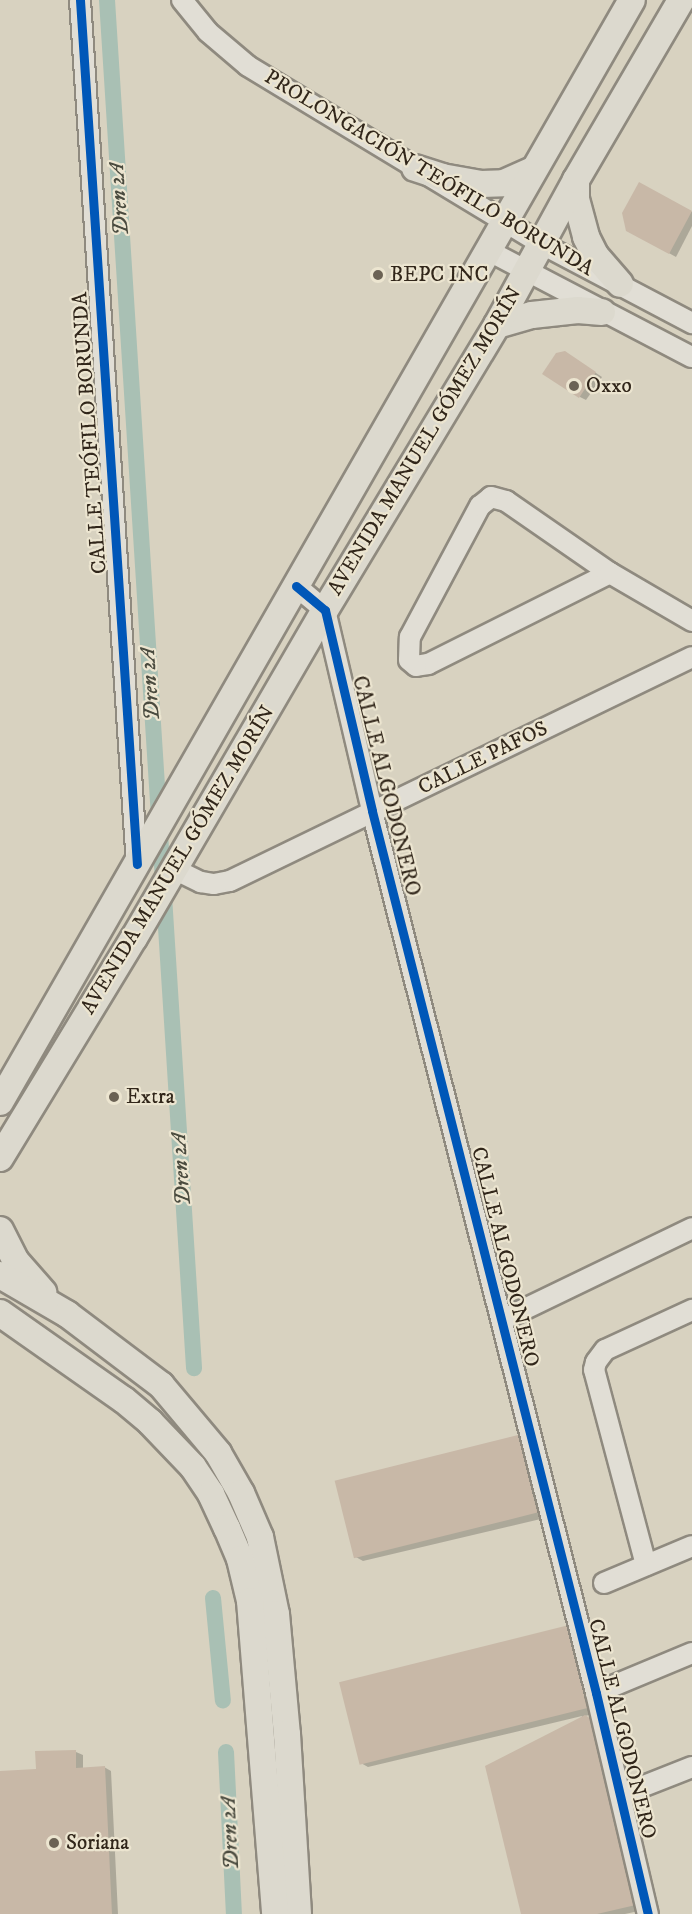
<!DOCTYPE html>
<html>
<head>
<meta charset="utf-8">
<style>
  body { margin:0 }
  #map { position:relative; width:692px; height:1914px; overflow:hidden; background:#d8d2c0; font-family:"IM FELL DW Pica",serif }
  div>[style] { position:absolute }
  .shadow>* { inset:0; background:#0003 }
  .canal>* { height:16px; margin:-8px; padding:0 8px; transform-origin:8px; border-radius:8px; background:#a9c0b4 }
  .building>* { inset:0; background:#c8b8a7; transform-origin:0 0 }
  .roads { filter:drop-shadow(2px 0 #8f8a7f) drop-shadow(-2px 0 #8f8a7f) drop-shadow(0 2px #8f8a7f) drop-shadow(0 -2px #8f8a7f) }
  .minor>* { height:20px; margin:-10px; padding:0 10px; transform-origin:10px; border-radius:10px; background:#e1ded5 }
  .major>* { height:26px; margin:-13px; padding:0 13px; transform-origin:13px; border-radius:13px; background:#dcd9ce }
  .cycleway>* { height:9px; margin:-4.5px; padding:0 4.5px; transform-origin:4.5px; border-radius:4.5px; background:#0057b8 }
  .dots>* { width:16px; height:16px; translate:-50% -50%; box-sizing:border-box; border:3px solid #ece5d0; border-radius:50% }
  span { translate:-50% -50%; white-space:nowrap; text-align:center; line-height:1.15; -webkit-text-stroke:4.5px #ece5d0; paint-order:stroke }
  .street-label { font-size:21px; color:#31261a }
  .poi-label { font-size:21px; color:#31261a }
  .left { translate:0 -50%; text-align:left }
  .water-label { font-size:22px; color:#4a4b3f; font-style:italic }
</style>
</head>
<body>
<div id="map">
  <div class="shadow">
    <div style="clip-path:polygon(639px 184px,692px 212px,692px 226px,676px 257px,627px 230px)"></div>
    <div style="clip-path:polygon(572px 357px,602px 377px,586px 400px,580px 397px)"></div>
    <div style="clip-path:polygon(518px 1437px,527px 1442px,545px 1518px,363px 1561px,354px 1556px)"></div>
    <div style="clip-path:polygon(568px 1626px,597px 1713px,585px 1716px,648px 1909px,625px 1914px,522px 1914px,582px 1716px,368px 1767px,359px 1762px)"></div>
    <div style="clip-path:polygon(76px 1752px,83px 1755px,83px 1769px,104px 1767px,111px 1771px,118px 1914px,0 1914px,0 1773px,38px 1771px,37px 1753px)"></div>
  </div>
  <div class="canal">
    <div style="left:107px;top:0;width:1371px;rotate:86.36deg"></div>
    <div style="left:213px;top:1598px;width:103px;rotate:84.5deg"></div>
    <div style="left:226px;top:1752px;width:162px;rotate:87.2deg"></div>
  </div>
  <div class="building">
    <div style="clip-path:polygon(639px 182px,692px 211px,669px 254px,626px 231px,622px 213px)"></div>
    <div style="clip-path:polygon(565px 351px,596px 372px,579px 398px,542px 374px,556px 353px)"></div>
    <div style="left:518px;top:1435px;width:80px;height:189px;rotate:76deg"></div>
    <div style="left:569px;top:1625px;width:85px;height:237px;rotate:76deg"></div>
    <div style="clip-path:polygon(585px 1715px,596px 1722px,640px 1904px,597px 1914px,521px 1914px,485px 1766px)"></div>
    <div style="clip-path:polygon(76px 1750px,76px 1768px,105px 1766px,112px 1914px,0 1914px,0 1771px,36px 1769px,35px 1751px)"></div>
  </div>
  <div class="roads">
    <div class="minor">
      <div style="left:80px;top:0;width:866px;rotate:86.23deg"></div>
      <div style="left:182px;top:0;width:41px;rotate:50.9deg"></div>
      <div style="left:208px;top:32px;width:52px;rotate:40.4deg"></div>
      <div style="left:248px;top:66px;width:341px;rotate:31.2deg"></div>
      <div style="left:540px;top:243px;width:172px;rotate:27.8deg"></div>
      <div style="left:487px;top:250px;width:231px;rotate:27.6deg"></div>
      <div style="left:610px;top:573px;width:203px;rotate:153.4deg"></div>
      <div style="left:428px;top:664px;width:12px;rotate:171deg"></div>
      <div style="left:416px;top:666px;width:9px;rotate:-139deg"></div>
      <div style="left:409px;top:660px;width:23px;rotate:-88deg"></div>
      <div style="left:410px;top:637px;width:149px;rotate:-61.9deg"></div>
      <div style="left:480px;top:506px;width:14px;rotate:-39deg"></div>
      <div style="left:491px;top:497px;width:16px;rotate:15deg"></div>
      <div style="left:506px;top:501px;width:126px;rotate:34.7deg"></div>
      <div style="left:610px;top:573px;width:95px;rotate:30.3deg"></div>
      <div style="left:296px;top:586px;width:38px;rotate:40deg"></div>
      <div style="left:325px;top:610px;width:206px;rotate:76.8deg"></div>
      <div style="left:372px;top:811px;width:910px;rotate:75.75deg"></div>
      <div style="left:596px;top:1693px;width:227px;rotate:76.8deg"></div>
      <div style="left:174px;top:869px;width:30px;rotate:26deg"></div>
      <div style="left:201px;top:882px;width:13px;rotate:9deg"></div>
      <div style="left:214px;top:884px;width:16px;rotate:-11deg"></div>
      <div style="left:230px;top:881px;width:513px;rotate:-25.87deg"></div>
      <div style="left:502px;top:1320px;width:211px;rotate:-25.8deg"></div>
      <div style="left:646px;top:1565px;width:202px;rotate:-104.9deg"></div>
      <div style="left:594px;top:1370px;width:8px;rotate:-76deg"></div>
      <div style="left:596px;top:1362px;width:15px;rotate:-53deg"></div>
      <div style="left:605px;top:1350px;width:96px;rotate:-24.7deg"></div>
      <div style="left:604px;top:1583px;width:95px;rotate:-22.8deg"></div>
      <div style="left:596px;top:1693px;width:104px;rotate:-22.6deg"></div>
      <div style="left:621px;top:1795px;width:76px;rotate:-21.5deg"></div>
    </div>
    <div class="major">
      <div style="left:415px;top:168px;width:28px;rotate:18deg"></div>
      <div style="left:442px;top:177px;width:40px;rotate:10deg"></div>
      <div style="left:481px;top:184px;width:23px;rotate:-2deg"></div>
      <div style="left:504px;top:183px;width:32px;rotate:-24deg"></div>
      <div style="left:576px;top:180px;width:19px;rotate:90deg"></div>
      <div style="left:576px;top:199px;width:39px;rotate:75deg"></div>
      <div style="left:586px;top:237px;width:20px;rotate:63deg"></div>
      <div style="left:595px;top:255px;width:38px;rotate:49deg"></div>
      <div style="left:497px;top:325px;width:36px;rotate:-16deg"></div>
      <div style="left:532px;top:315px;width:46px;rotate:-6.2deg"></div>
      <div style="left:578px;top:310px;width:24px;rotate:5deg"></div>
      <div style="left:0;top:1102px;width:1270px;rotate:-60.17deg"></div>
      <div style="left:0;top:1158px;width:258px;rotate:-58.7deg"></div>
      <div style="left:134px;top:938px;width:380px;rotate:-59.8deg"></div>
      <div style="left:325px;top:610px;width:333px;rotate:-58.9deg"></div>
      <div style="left:497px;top:325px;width:165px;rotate:-61.4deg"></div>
      <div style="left:576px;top:180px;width:208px;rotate:-59.7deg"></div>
      <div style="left:0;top:1230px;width:34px;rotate:63deg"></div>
      <div style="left:15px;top:1260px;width:43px;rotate:48.8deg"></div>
      <div style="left:0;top:1275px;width:78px;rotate:30.2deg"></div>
      <div style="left:67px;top:1314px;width:118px;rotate:37.1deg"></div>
      <div style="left:161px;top:1385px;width:89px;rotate:50deg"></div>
      <div style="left:218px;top:1453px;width:46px;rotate:60.1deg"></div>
      <div style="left:241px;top:1493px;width:48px;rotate:66.6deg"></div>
      <div style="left:260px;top:1537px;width:79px;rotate:78.3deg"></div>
      <div style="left:276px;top:1614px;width:121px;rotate:84.8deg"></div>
      <div style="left:287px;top:1734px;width:180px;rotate:86.5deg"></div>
      <div style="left:0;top:1313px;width:151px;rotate:35.1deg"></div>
      <div style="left:124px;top:1400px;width:34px;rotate:40deg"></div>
      <div style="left:150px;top:1422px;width:62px;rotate:46.3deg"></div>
      <div style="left:193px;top:1467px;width:32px;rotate:56deg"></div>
      <div style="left:211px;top:1494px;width:38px;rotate:65deg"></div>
      <div style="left:227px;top:1528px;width:34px;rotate:67deg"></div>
      <div style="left:240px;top:1559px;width:43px;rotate:76.6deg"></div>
      <div style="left:250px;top:1601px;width:314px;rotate:85.4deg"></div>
    </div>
  </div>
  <div class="cycleway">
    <div style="left:80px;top:0;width:866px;rotate:86.23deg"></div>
    <div style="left:296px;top:586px;width:38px;rotate:40deg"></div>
    <div style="left:325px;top:610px;width:206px;rotate:76.8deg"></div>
    <div style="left:372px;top:811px;width:910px;rotate:75.75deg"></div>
    <div style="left:596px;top:1693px;width:227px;rotate:76.8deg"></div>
  </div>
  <div class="dots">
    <div style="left:378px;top:275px;background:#6b6254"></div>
    <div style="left:574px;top:386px;background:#6b6254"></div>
    <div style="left:114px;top:1097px;background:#6b6254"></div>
    <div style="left:54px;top:1843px;background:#6b6254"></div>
  </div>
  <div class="street-label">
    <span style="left:429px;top:173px;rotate:31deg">PROLONGACIÓN TEÓFILO BORUNDA</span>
    <span style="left:90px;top:433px;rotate:-94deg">CALLE TEÓFILO BORUNDA</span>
    <span style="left:425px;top:441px;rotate:-59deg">AVENIDA MANUEL GÓMEZ MORÍN</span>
    <span style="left:483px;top:758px;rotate:-26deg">CALLE PAFOS</span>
    <span style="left:386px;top:786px;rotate:76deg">CALLE ALGODONERO</span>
    <span style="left:178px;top:860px;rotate:-59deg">AVENIDA MANUEL GÓMEZ MORÍN</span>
    <span style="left:505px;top:1257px;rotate:76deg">CALLE ALGODONERO</span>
    <span style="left:622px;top:1729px;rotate:76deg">CALLE ALGODONERO</span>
  </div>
  <div class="poi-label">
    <span class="left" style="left:390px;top:275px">BEPC INC</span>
    <span class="left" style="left:586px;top:386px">Oxxo</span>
    <span class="left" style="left:126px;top:1097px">Extra</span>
    <span class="left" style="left:66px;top:1843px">Soriana</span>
  </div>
  <div class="water-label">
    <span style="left:119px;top:199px;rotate:-94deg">Dren 2A</span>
    <span style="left:150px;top:684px;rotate:-94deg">Dren 2A</span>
    <span style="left:181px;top:1169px;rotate:-94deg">Dren 2A</span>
    <span style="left:230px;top:1833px;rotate:-93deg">Dren 2A</span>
  </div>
</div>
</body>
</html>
